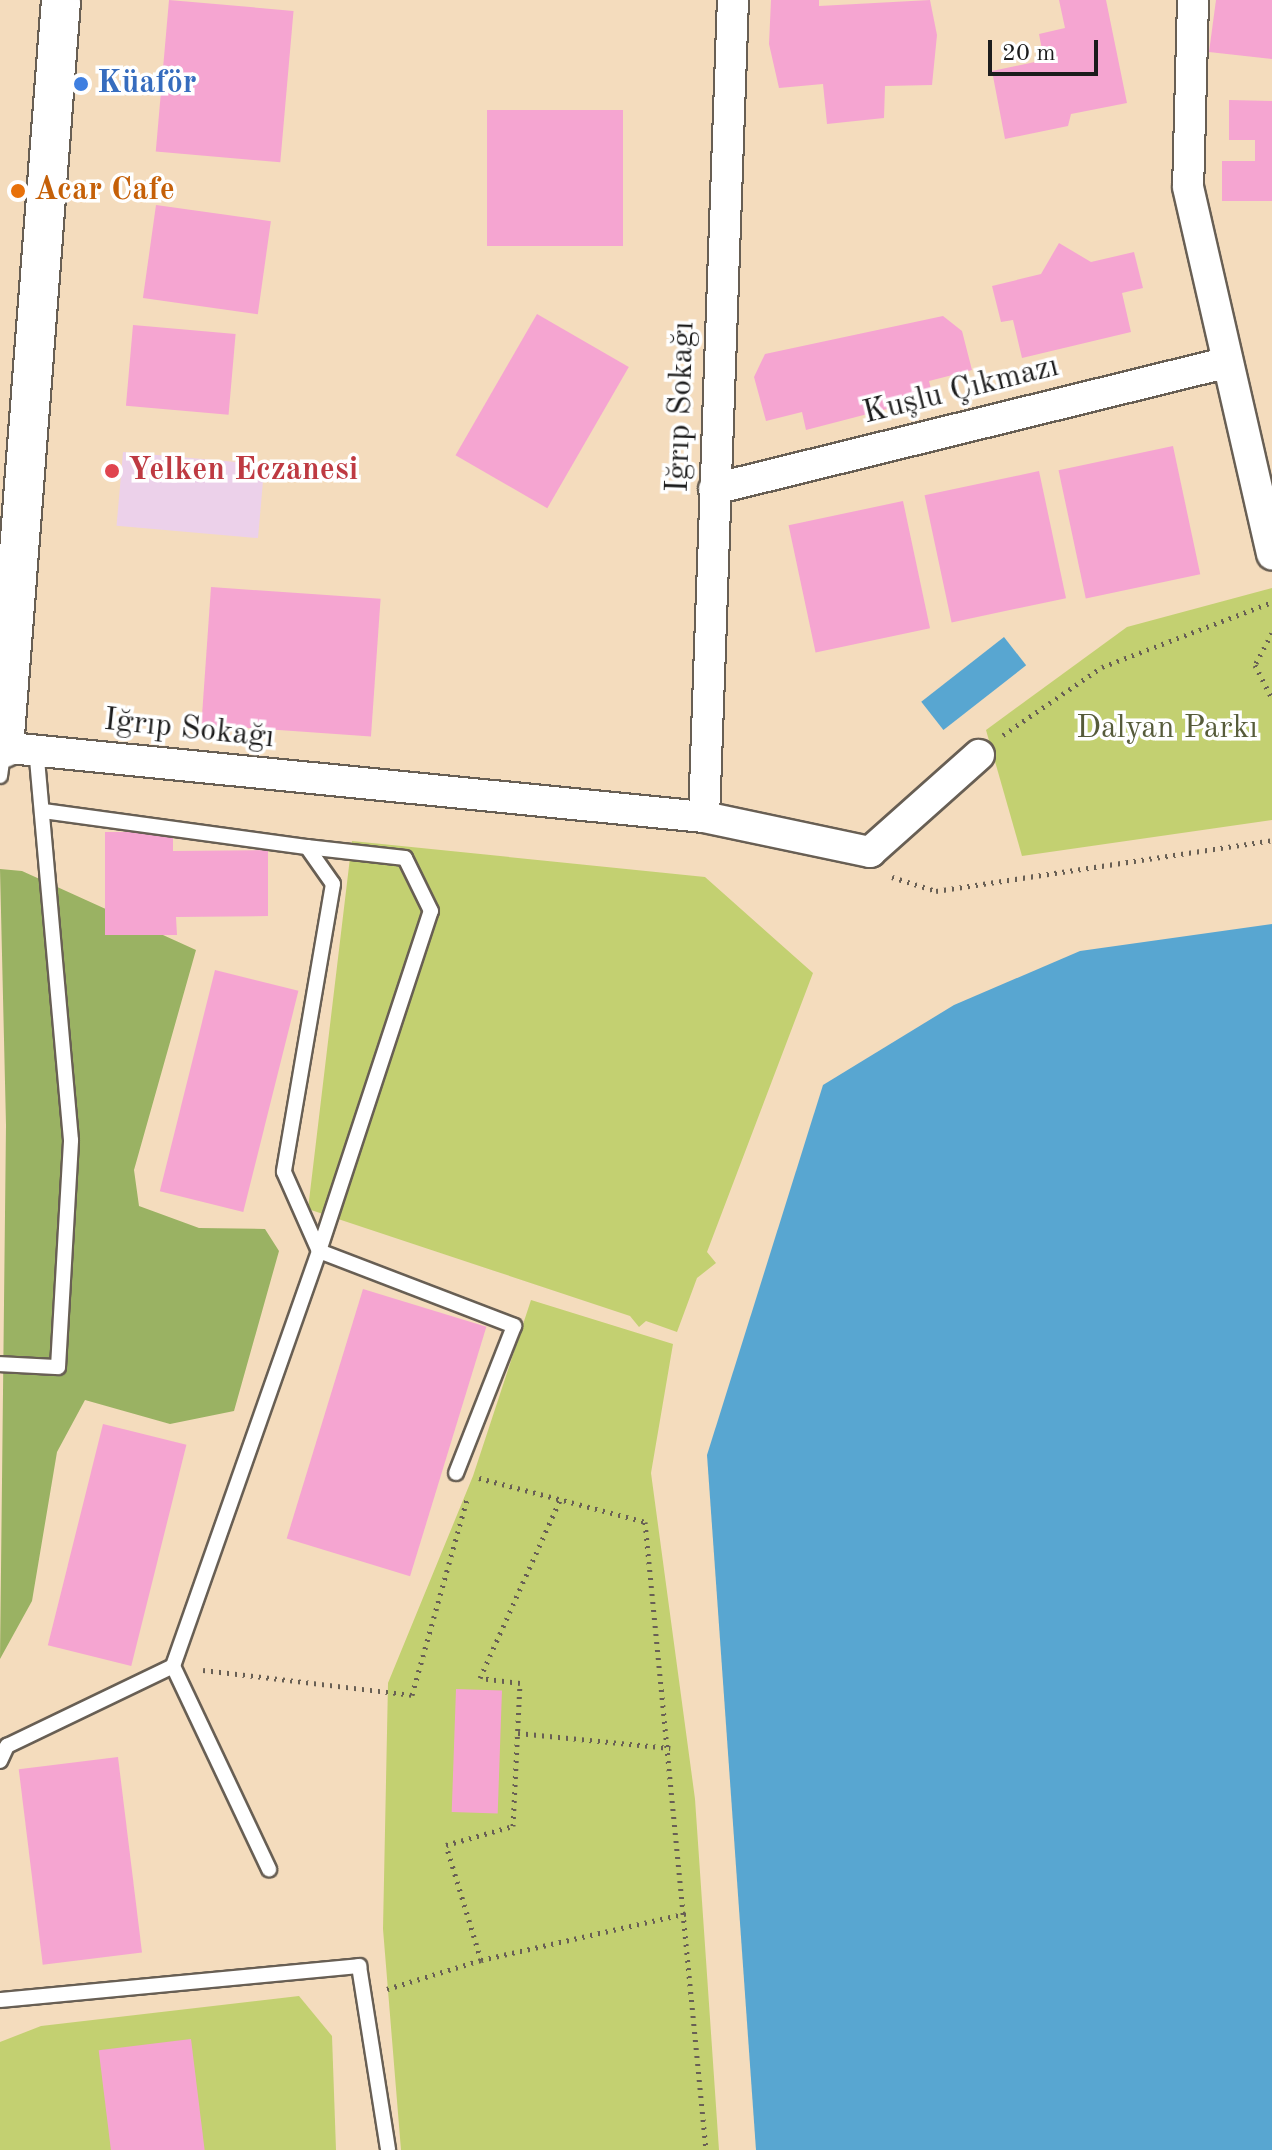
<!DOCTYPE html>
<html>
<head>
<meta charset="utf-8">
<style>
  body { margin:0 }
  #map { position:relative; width:1272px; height:2150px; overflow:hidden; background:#f4dcbd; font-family:"Old Standard TT",serif }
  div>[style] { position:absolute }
  .built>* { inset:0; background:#ecd1ea; transform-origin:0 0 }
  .green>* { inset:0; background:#c3d071 }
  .forest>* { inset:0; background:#9ab263 }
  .water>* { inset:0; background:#58a6d1; transform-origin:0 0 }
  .building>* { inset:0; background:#f5a5d1; transform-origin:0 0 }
  .path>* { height:5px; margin-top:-2.5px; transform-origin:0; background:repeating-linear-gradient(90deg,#685f54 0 2px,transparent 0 8px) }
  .roads { filter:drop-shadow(2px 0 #685f54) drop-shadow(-2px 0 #685f54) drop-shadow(0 2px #685f54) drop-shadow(0 -2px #685f54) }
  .service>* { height:14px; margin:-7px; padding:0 7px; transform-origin:7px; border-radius:7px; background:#fff }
  .minor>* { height:30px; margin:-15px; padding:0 15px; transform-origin:15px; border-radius:15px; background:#fff }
  .tertiary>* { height:38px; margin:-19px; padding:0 19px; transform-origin:19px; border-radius:19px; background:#fff }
  .dots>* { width:22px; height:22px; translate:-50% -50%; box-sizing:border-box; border:4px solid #fff; border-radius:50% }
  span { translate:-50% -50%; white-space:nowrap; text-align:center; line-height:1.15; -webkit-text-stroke:7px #fff; paint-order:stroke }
  .shop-label { font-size:32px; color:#366cbe; font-weight:700 }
  .left { translate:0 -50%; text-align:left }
  .food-label { font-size:32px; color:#c56008; font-weight:700 }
  .street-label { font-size:32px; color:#1c1c1c }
  .health-label { font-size:32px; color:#be3a42; font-weight:700 }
  .park-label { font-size:32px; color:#565b3a }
  .scale { position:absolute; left:988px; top:40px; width:110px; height:36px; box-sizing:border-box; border:4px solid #1c1c1c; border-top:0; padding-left:10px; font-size:24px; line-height:28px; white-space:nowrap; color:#1c1c1c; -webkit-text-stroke:6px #fff; paint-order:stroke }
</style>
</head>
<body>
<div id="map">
  <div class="built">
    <div style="left:123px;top:452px;width:142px;height:74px;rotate:5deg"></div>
  </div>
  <div class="green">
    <div style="clip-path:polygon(1272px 588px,1272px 820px,1022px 856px,986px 730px,1127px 627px)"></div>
    <div style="clip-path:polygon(352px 841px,705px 877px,813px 973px,707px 1252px,716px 1263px,697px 1278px,677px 1332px,646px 1321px,639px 1327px,630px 1316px,308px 1209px)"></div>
    <div style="clip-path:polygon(531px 1300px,673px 1344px,651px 1473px,695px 1799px,719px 2150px,401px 2150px,383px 1929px,388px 1683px,473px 1476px)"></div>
    <div style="clip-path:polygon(299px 1996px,332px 2036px,336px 2150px,0 2150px,0 2042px,41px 2026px)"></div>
  </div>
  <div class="forest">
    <div style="clip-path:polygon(0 869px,22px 871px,196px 950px,134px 1170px,139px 1206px,199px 1228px,265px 1229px,279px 1251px,234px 1411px,170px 1424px,85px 1400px,57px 1452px,32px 1601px,0 1659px,6px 1125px)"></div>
  </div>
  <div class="water">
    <div style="left:1004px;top:637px;width:36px;height:105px;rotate:52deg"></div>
    <div style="clip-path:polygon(1272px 924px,1272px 2150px,756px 2150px,707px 1455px,823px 1085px,954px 1005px,1080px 951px)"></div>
  </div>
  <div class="building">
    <div style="left:169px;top:0;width:125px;height:152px;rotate:5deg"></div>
    <div style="clip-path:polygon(771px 0,819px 0,819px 6px,930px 0,937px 35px,932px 85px,885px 86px,884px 118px,827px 124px,823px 84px,779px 88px,769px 44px)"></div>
    <div style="clip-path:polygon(1059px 0,1106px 0,1127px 103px,1071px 114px,1068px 126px,1005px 139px,992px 71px,1044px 60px,1039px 34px,1065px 28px)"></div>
    <div style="clip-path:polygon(1216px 0,1272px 0,1272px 59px,1209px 52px)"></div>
    <div style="clip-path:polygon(1229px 100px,1272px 101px,1272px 201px,1222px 201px,1222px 161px,1255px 161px,1255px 140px,1229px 140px)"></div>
    <div style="left:623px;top:110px;width:136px;height:136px;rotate:90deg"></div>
    <div style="left:156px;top:205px;width:116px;height:94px;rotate:8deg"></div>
    <div style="clip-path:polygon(1059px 243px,1091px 262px,1134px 252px,1143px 288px,1122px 293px,1131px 332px,1022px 358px,1013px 320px,1001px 322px,992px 286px,1041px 274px)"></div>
    <div style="left:537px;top:314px;width:106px;height:163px;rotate:30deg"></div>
    <div style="clip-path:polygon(943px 316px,962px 331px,972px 370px,929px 381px,933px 397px,806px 430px,802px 412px,766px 421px,754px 377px,765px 354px)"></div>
    <div style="left:133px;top:325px;width:103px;height:81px;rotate:5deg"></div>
    <div style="left:1173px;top:446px;width:131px;height:117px;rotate:78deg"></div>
    <div style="left:1039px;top:471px;width:130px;height:117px;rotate:78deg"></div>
    <div style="left:903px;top:501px;width:130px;height:117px;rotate:78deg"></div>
    <div style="left:211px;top:587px;width:170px;height:138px;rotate:4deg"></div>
    <div style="clip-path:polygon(105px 832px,173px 832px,173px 851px,268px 850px,268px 916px,176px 917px,177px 935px,105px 935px)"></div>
    <div style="left:215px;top:970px;width:86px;height:228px;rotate:14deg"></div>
    <div style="left:363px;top:1289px;width:129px;height:261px;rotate:17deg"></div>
    <div style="left:103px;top:1424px;width:86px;height:228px;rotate:14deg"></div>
    <div style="left:456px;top:1689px;width:46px;height:123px;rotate:2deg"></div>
    <div style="left:118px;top:1757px;width:197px;height:100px;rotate:83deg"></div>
    <div style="left:191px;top:2039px;width:112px;height:93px;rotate:83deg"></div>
  </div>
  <div class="path">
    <div style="left:1272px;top:633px;width:36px;rotate:118deg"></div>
    <div style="left:1255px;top:665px;width:38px;rotate:63deg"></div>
    <div style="left:1003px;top:735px;width:120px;rotate:-34.5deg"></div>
    <div style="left:1102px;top:667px;width:182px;rotate:-20.9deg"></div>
    <div style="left:892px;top:877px;width:46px;rotate:17.7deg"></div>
    <div style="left:936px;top:891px;width:340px;rotate:-8.6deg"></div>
    <div style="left:479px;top:1478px;width:172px;rotate:14.8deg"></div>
    <div style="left:645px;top:1522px;width:631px;rotate:84.45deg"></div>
    <div style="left:203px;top:1670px;width:210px;rotate:6.8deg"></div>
    <div style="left:412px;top:1695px;width:207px;rotate:-74.3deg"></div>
    <div style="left:518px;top:1733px;width:153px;rotate:5.6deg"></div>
    <div style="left:481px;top:1960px;width:212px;rotate:-12.8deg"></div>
    <div style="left:387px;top:1989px;width:98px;rotate:-17.1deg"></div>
    <div style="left:481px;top:1960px;width:120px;rotate:-106.9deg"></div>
    <div style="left:446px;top:1845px;width:70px;rotate:-15.8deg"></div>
    <div style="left:513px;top:1826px;width:143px;rotate:-87.2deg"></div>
    <div style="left:520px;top:1683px;width:40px;rotate:-172.9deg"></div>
    <div style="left:480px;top:1678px;width:195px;rotate:-65.8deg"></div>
  </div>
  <div class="roads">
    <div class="service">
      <div style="left:0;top:776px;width:27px;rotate:-82deg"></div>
      <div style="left:43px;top:811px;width:266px;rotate:7.8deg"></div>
      <div style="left:307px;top:847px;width:45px;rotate:54.9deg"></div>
      <div style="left:333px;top:884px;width:292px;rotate:99.7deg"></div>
      <div style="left:284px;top:1172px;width:86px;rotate:66.1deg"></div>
      <div style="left:319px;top:1251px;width:209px;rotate:21deg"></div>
      <div style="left:514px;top:1326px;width:158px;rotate:111.5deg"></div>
      <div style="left:0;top:1364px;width:58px;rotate:3deg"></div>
      <div style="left:58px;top:1367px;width:227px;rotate:-86.7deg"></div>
      <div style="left:71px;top:1140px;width:391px;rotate:-95.1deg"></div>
      <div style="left:173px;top:1666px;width:225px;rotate:64.7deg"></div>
      <div style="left:0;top:1761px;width:17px;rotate:-65deg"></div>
      <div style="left:7px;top:1746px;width:184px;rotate:-25.7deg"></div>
      <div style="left:173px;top:1666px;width:440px;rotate:-70.6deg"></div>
      <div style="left:319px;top:1251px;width:358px;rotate:-71.8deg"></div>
      <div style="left:431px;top:911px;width:59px;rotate:-116.1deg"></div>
      <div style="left:405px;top:858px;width:99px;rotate:-173.6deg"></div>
      <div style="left:0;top:2000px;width:361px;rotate:-5.4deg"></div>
      <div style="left:359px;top:1966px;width:186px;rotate:81deg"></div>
    </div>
    <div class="minor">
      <div style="left:1193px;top:0;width:187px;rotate:91.5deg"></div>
      <div style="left:1188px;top:187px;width:377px;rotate:77.1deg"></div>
      <div style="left:714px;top:489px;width:526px;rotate:-13.85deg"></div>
      <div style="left:0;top:747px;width:707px;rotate:5.68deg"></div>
      <div style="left:704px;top:817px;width:170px;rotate:11.9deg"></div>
      <div style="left:870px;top:852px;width:146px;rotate:-41.7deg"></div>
      <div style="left:704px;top:817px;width:818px;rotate:-87.97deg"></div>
    </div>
    <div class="tertiary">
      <div style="left:4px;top:748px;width:750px;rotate:-85.64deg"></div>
    </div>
  </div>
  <div class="dots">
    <div style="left:81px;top:84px;background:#3f7fe0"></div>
    <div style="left:18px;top:191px;background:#e8710a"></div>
    <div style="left:112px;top:471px;background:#e0444e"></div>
  </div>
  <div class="shop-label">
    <span class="left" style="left:97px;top:84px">Küaför</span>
  </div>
  <div class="food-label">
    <span class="left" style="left:34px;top:191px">Acar Cafe</span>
  </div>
  <div class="street-label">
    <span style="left:961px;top:391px;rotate:-14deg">Kuşlu Çıkmazı</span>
    <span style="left:682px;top:407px;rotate:-88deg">Iğrıp Sokağı</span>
    <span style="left:189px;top:730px;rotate:6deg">Iğrıp Sokağı</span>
  </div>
  <div class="health-label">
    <span class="left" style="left:128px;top:471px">Yelken Eczanesi</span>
  </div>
  <div class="park-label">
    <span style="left:1167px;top:729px">Dalyan Parkı</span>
  </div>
  <div class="scale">20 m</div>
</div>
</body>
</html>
